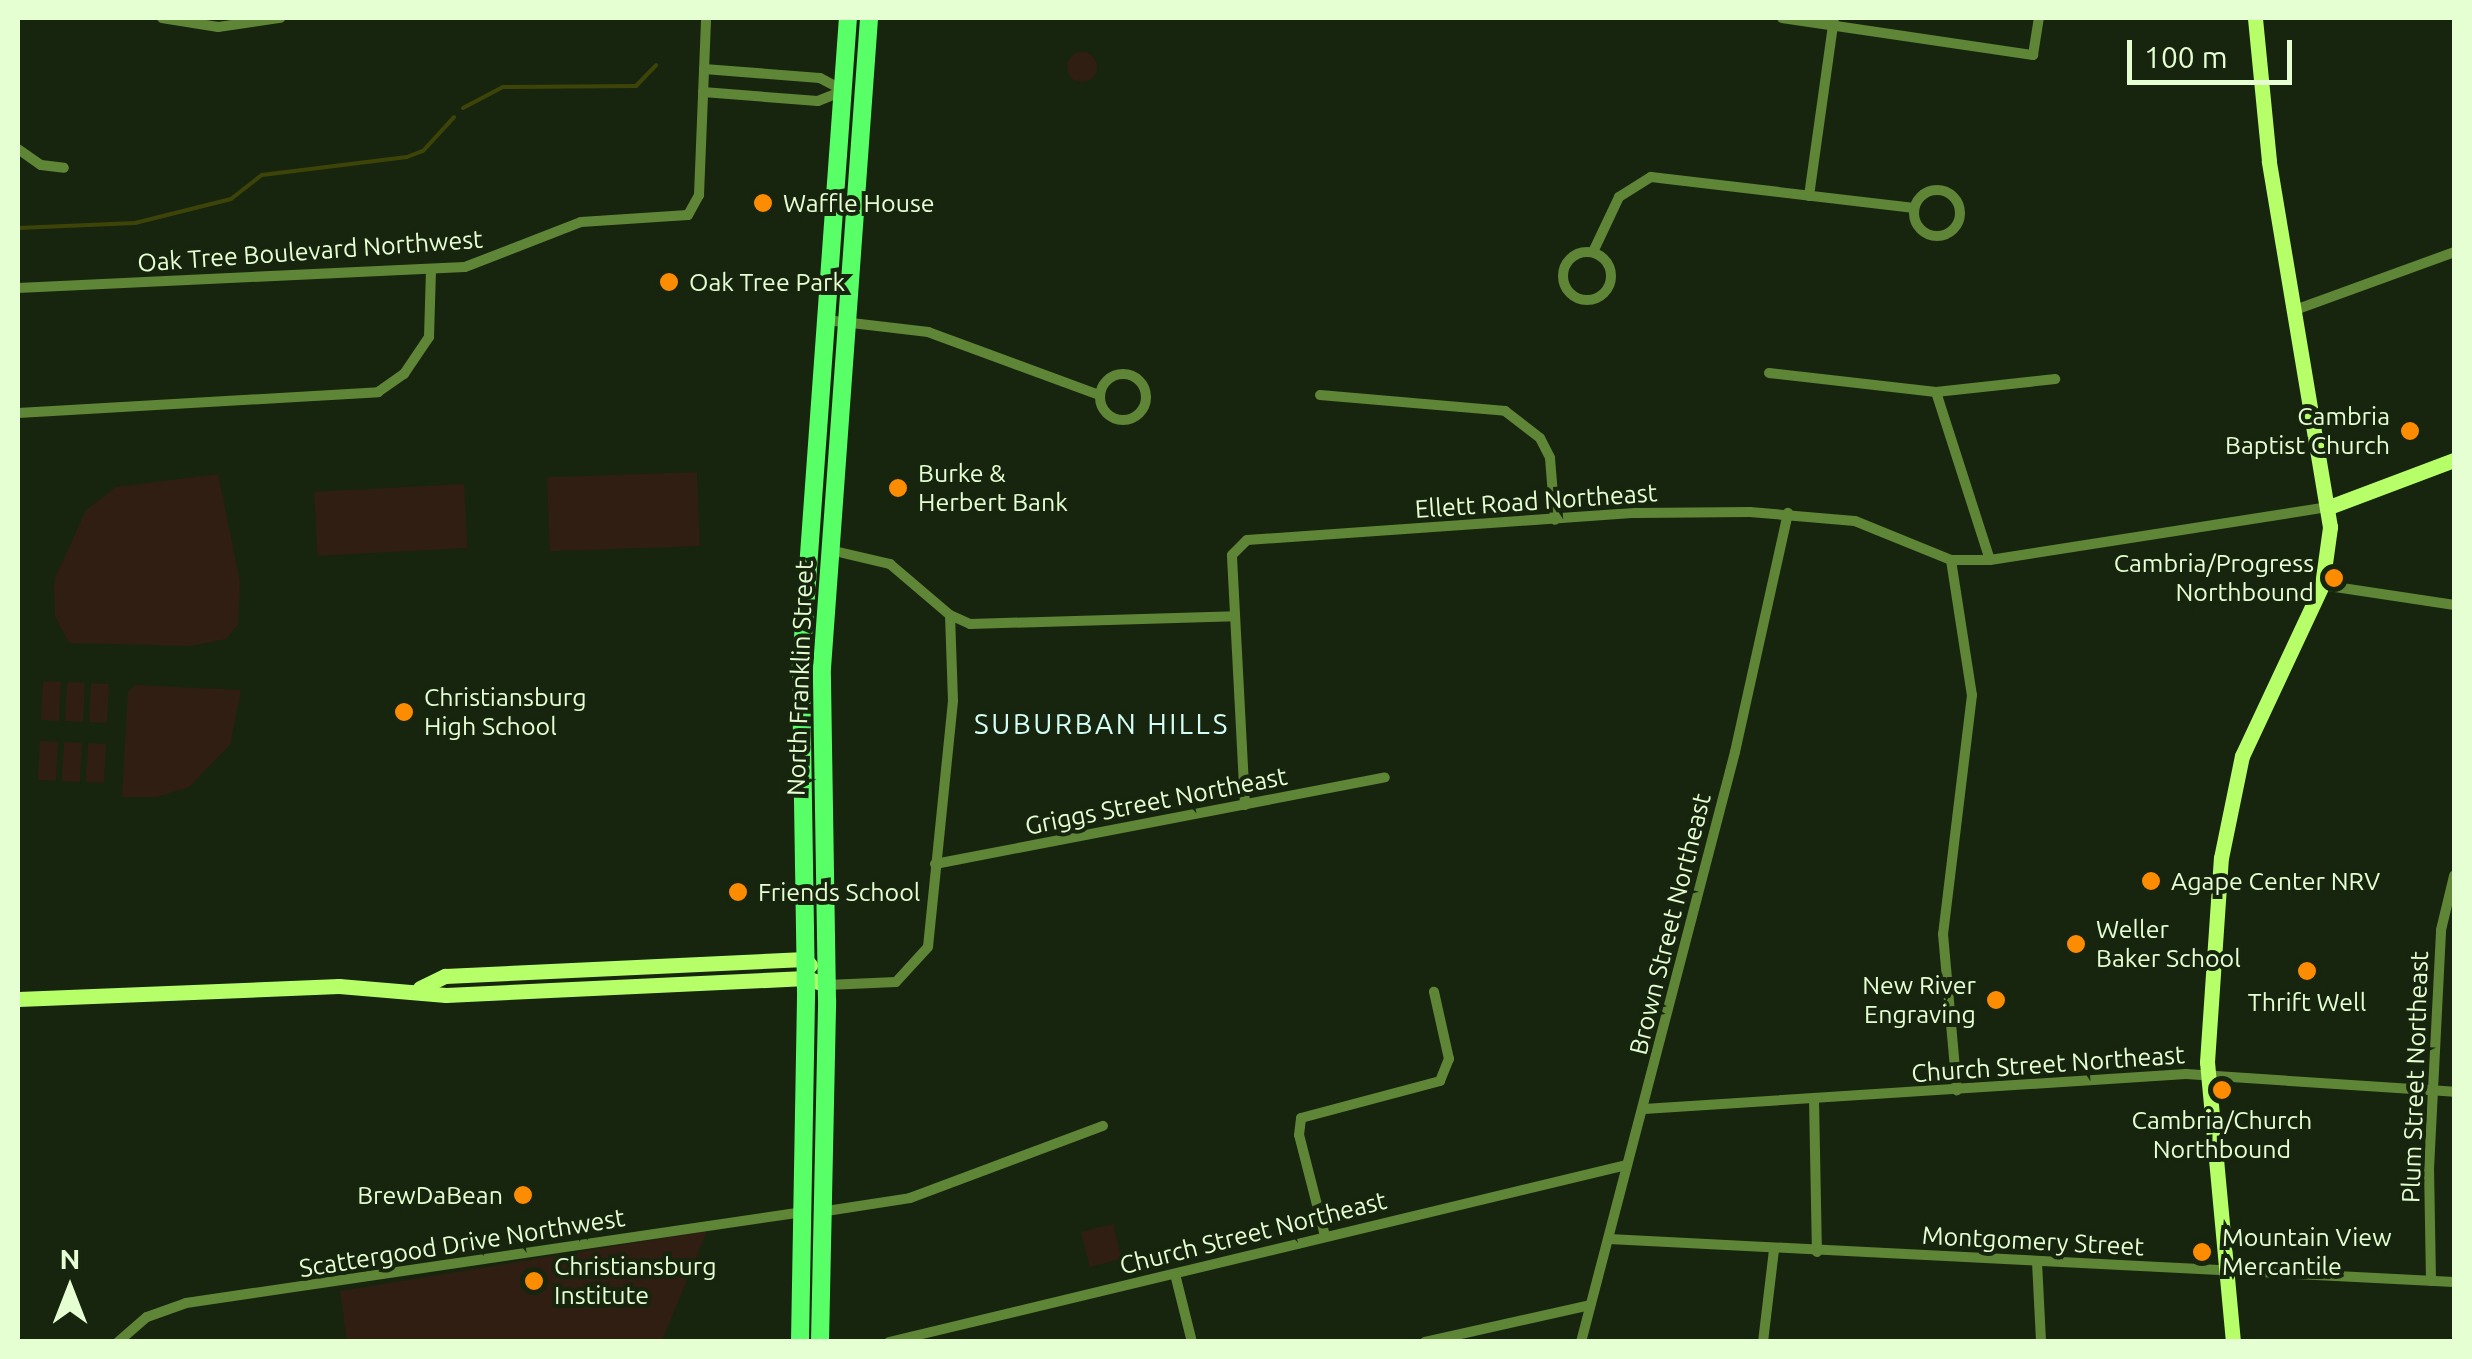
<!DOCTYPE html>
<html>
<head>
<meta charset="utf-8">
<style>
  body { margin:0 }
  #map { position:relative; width:2472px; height:1359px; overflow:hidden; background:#17250e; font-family:Ubuntu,sans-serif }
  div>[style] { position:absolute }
  .green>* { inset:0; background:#2f1e11; transform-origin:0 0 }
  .round { border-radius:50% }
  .stream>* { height:4px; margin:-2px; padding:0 2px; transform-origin:2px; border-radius:2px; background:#3e4408 }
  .street>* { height:10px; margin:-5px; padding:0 5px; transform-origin:5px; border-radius:5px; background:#5f8637 }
  .street>.ring { margin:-5px; padding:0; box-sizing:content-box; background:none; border:10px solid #5f8637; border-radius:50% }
  .secondary>* { height:15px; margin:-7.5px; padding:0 7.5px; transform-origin:7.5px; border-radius:7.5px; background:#b7ff69 }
  .primary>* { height:18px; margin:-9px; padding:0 9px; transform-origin:9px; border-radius:9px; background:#59ff66 }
  .dots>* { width:28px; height:28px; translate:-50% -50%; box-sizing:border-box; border:5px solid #17250e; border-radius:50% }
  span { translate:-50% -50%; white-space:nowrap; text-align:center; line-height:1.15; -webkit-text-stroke:8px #17250e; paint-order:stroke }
  .poi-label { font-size:25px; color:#e5ffd2 }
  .left { translate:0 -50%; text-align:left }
  .right { translate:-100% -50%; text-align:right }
  .street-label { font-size:25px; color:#e5ffd2 }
  .neighbourhood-label { font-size:28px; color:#d4fff7; letter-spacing:2.5px }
  .frame { position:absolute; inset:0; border:20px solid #e5ffd2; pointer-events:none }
  .north { position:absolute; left:20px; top:1239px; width:100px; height:100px; -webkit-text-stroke:8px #17250e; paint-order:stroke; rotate:0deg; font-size:28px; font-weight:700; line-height:40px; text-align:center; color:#e5ffd2 }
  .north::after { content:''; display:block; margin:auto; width:35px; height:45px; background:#e5ffd2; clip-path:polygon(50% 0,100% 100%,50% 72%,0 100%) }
  .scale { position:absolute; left:2127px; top:40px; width:165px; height:45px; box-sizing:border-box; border:5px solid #e5ffd2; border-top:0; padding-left:12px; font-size:30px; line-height:35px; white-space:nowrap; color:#e5ffd2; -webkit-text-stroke:8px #17250e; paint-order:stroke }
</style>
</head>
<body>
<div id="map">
  <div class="green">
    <div class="round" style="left:1067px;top:52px;width:30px;height:30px"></div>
    <div style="left:697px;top:472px;width:74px;height:150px;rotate:88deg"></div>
    <div style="clip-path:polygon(218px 474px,240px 581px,238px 625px,226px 639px,190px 646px,69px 643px,55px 616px,54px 580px,86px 510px,116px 487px)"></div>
    <div style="left:464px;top:484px;width:64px;height:150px;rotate:87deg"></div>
    <div style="left:43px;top:681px;width:18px;height:39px;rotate:3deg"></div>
    <div style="left:67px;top:682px;width:18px;height:39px;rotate:3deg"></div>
    <div style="left:91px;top:683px;width:18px;height:39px;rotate:3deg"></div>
    <div style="clip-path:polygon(135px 685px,241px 690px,230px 745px,189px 787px,157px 797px,122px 797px,128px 692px)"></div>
    <div style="left:40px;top:741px;width:18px;height:39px;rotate:3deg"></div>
    <div style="left:64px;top:742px;width:18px;height:39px;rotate:3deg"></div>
    <div style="left:88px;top:743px;width:18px;height:39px;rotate:3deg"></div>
    <div style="left:1113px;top:1224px;width:36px;height:33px;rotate:76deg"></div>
    <div style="clip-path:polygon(707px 1231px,662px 1341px,347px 1341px,340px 1291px)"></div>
  </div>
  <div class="stream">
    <div style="left:463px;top:108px;width:45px;rotate:-27.7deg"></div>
    <div style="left:503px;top:87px;width:133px;rotate:-0.4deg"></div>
    <div style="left:636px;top:86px;width:29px;rotate:-46deg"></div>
    <div style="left:18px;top:228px;width:117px;rotate:-2.4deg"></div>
    <div style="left:135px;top:223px;width:99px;rotate:-14deg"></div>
    <div style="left:231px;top:199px;width:39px;rotate:-38deg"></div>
    <div style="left:262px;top:175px;width:146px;rotate:-7.1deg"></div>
    <div style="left:407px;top:157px;width:17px;rotate:-21deg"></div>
    <div style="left:423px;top:151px;width:46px;rotate:-47.6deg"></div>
  </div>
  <div class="street">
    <div style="left:162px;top:18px;width:57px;rotate:9.1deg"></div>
    <div style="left:218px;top:27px;width:63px;rotate:-8.3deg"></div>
    <div style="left:1782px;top:18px;width:254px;rotate:8.4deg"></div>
    <div style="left:2033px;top:55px;width:37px;rotate:-81deg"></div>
    <div style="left:704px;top:69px;width:116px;rotate:4.4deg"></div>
    <div style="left:820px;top:78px;width:27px;rotate:28deg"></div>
    <div style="left:703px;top:92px;width:115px;rotate:4.5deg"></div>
    <div style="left:818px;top:101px;width:27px;rotate:-22deg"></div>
    <div style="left:18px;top:149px;width:28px;rotate:35deg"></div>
    <div style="left:41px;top:165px;width:23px;rotate:7deg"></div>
    <div class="ring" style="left:1914px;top:190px;width:36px;height:36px"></div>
    <div style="left:1809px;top:196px;width:180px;rotate:-82deg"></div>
    <div class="ring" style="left:1563px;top:252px;width:38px;height:38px"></div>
    <div style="left:1593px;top:252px;width:61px;rotate:-64.7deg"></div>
    <div style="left:1619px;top:197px;width:38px;rotate:-32deg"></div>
    <div style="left:1651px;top:177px;width:265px;rotate:6.7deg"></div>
    <div style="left:18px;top:288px;width:447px;rotate:-2.7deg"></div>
    <div style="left:465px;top:267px;width:124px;rotate:-21.2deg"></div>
    <div style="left:581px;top:222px;width:107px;rotate:-3.7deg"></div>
    <div style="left:688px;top:215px;width:23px;rotate:-61deg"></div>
    <div style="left:699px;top:195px;width:177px;rotate:-87.7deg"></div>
    <div style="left:2295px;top:310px;width:169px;rotate:-20deg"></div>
    <div style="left:826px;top:320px;width:103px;rotate:6.7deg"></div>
    <div style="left:928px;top:332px;width:182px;rotate:20.2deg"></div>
    <div style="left:1769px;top:373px;width:168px;rotate:6.5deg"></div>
    <div style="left:1936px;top:392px;width:120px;rotate:-6.2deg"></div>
    <div class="ring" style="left:1100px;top:374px;width:36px;height:36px"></div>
    <div style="left:1936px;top:392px;width:176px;rotate:72.2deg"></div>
    <div style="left:1320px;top:395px;width:186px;rotate:4.9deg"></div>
    <div style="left:1505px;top:411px;width:44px;rotate:37.6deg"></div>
    <div style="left:1540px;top:438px;width:22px;rotate:63deg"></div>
    <div style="left:1550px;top:458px;width:62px;rotate:85.4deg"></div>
    <div style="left:18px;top:413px;width:361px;rotate:-3.3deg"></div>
    <div style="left:378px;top:392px;width:32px;rotate:-35deg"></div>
    <div style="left:404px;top:374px;width:45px;rotate:-56deg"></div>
    <div style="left:429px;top:337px;width:68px;rotate:-88.3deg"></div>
    <div style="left:830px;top:550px;width:62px;rotate:13.1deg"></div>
    <div style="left:890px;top:564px;width:79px;rotate:40.4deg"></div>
    <div style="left:950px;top:615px;width:22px;rotate:24deg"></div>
    <div style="left:970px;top:624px;width:265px;rotate:-1.7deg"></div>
    <div style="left:1951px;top:560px;width:137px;rotate:81.2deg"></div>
    <div style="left:1972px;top:695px;width:241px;rotate:96.9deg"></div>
    <div style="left:1943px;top:934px;width:157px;rotate:84.9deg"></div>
    <div style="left:2322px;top:585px;width:134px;rotate:8.6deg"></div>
    <div style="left:1245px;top:805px;width:250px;rotate:-93deg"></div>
    <div style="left:1232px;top:555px;width:21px;rotate:-45deg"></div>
    <div style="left:1247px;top:540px;width:389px;rotate:-4deg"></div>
    <div style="left:1635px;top:513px;width:115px;rotate:-0.5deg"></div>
    <div style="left:1750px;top:512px;width:105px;rotate:4.9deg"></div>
    <div style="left:1855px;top:521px;width:104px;rotate:22.1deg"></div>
    <div style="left:1951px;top:560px;width:39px"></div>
    <div style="left:1990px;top:560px;width:343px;rotate:-8.9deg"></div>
    <div style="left:935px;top:864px;width:458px;rotate:-10.9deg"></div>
    <div style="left:827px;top:985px;width:69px;rotate:-2.5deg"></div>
    <div style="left:896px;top:982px;width:47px;rotate:-47.6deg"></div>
    <div style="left:928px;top:947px;width:247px;rotate:-84.2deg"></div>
    <div style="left:953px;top:701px;width:86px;rotate:-92deg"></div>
    <div style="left:1814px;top:1099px;width:153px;rotate:88.9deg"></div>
    <div style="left:1644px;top:1109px;width:543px;rotate:-3.69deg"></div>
    <div style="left:2186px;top:1074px;width:269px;rotate:3.8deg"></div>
    <div style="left:820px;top:1212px;width:91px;rotate:-8.8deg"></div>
    <div style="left:910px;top:1198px;width:206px;rotate:-20.5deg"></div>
    <div style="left:1325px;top:1236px;width:104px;rotate:-104.4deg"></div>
    <div style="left:1299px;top:1135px;width:17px;rotate:-83deg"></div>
    <div style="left:1301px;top:1118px;width:144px;rotate:-14.9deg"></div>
    <div style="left:1440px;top:1081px;width:24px;rotate:-68deg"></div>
    <div style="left:1449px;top:1059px;width:69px;rotate:-102.6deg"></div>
    <div style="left:1609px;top:1239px;width:846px;rotate:2.91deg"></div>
    <div style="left:2037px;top:1262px;width:80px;rotate:87.1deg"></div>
    <div style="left:1175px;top:1274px;width:70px;rotate:76deg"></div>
    <div style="left:2431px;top:1281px;width:112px;rotate:-91deg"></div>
    <div style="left:2429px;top:1169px;width:239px;rotate:-87.1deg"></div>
    <div style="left:2441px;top:930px;width:56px;rotate:-76.5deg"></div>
    <div style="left:118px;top:1342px;width:38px;rotate:-41deg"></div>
    <div style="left:147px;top:1317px;width:41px;rotate:-19.7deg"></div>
    <div style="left:186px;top:1303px;width:624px;rotate:-8.39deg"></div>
    <div style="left:889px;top:1342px;width:759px;rotate:-13.49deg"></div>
    <div style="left:1425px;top:1342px;width:169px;rotate:-12.6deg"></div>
    <div style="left:1581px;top:1342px;width:610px;rotate:-75.37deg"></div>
    <div style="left:1735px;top:752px;width:245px;rotate:-77.5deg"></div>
    <div style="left:1763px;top:1342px;width:93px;rotate:-83.2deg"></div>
  </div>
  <div class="secondary">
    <div style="left:2329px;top:507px;width:134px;rotate:-20.6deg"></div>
    <div style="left:420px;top:988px;width:28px;rotate:-26deg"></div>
    <div style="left:445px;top:976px;width:360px;rotate:-2.7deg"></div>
    <div style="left:805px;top:959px;width:8px;rotate:50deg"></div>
    <div style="left:18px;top:999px;width:321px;rotate:-2.3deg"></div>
    <div style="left:339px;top:986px;width:107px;rotate:4.8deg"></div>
    <div style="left:446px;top:995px;width:360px;rotate:-2.7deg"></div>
    <div style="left:806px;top:978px;width:22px;rotate:18deg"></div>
    <div style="left:2233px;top:1342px;width:281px;rotate:-95.3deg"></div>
    <div style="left:2207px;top:1062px;width:204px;rotate:-86.1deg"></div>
    <div style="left:2221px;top:858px;width:104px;rotate:-78.4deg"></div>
    <div style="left:2242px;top:756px;width:189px;rotate:-64.9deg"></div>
    <div style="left:2322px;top:585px;width:59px;rotate:-82.1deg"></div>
    <div style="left:2330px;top:527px;width:371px;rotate:-99.5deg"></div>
    <div style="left:2269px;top:161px;width:144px;rotate:-95.6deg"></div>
  </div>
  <div class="primary">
    <div style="left:800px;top:1342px;width:350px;rotate:-89deg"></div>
    <div style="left:806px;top:992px;width:327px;rotate:-90.9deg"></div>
    <div style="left:801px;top:665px;width:649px;rotate:-85.85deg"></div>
    <div style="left:820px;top:1342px;width:342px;rotate:-88.8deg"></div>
    <div style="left:827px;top:1000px;width:332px;rotate:-90.9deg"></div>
    <div style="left:822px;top:668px;width:652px;rotate:-85.86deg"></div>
  </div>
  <div class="dots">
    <div style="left:763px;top:203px;background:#fd8c00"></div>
    <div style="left:669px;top:282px;background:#fd8c00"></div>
    <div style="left:2410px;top:431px;background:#fd8c00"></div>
    <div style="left:898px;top:488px;background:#fd8c00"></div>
    <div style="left:2334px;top:578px;background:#fd8c00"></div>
    <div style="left:404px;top:712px;background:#fd8c00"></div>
    <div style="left:2151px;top:881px;background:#fd8c00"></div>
    <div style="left:738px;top:892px;background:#fd8c00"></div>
    <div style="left:2076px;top:944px;background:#fd8c00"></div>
    <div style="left:2307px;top:971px;background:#fd8c00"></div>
    <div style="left:1996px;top:1000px;background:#fd8c00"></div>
    <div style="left:2222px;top:1090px;background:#fd8c00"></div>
    <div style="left:523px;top:1195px;background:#fd8c00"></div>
    <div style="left:2202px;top:1252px;background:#fd8c00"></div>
    <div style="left:534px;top:1281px;background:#fd8c00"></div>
  </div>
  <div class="poi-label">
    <span class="left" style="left:783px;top:203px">Waffle House</span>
    <span class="left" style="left:689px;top:282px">Oak Tree Park</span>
    <span class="right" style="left:2390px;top:431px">Cambria<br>Baptist Church</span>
    <span class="left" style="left:918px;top:488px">Burke &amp;<br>Herbert Bank</span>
    <span class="right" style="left:2314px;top:578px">Cambria/Progress<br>Northbound</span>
    <span class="left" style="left:424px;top:712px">Christiansburg<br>High School</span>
    <span class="left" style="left:2171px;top:881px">Agape Center NRV</span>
    <span class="left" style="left:758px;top:892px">Friends School</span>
    <span class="left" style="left:2096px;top:944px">Weller<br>Baker School</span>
    <span class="right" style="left:1976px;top:1000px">New River<br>Engraving</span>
    <span style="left:2307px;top:1002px">Thrift Well</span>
    <span style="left:2222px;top:1135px">Cambria/Church<br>Northbound</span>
    <span class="right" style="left:503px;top:1195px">BrewDaBean</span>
    <span class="left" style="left:2222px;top:1252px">Mountain View<br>Mercantile</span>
    <span class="left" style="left:554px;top:1281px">Christiansburg<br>Institute</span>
  </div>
  <div class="street-label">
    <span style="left:310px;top:251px;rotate:-4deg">Oak Tree Boulevard Northwest</span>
    <span style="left:1536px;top:501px;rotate:-4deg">Ellett Road Northeast</span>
    <span style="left:800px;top:678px;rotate:-88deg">North Franklin Street</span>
    <span style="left:1156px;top:801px;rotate:-11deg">Griggs Street Northeast</span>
    <span style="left:1670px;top:924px;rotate:-76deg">Brown Street Northeast</span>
    <span style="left:2048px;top:1064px;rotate:-4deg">Church Street Northeast</span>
    <span style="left:2415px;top:1077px;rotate:-88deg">Plum Street Northeast</span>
    <span style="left:1253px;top:1233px;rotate:-14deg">Church Street Northeast</span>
    <span style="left:2033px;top:1241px;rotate:3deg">Montgomery Street</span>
    <span style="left:462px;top:1243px;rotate:-9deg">Scattergood Drive Northwest</span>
  </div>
  <div class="neighbourhood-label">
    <span style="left:1102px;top:724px">SUBURBAN HILLS</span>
  </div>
  <div class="frame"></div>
  <div class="north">N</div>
  <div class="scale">100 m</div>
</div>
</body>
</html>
